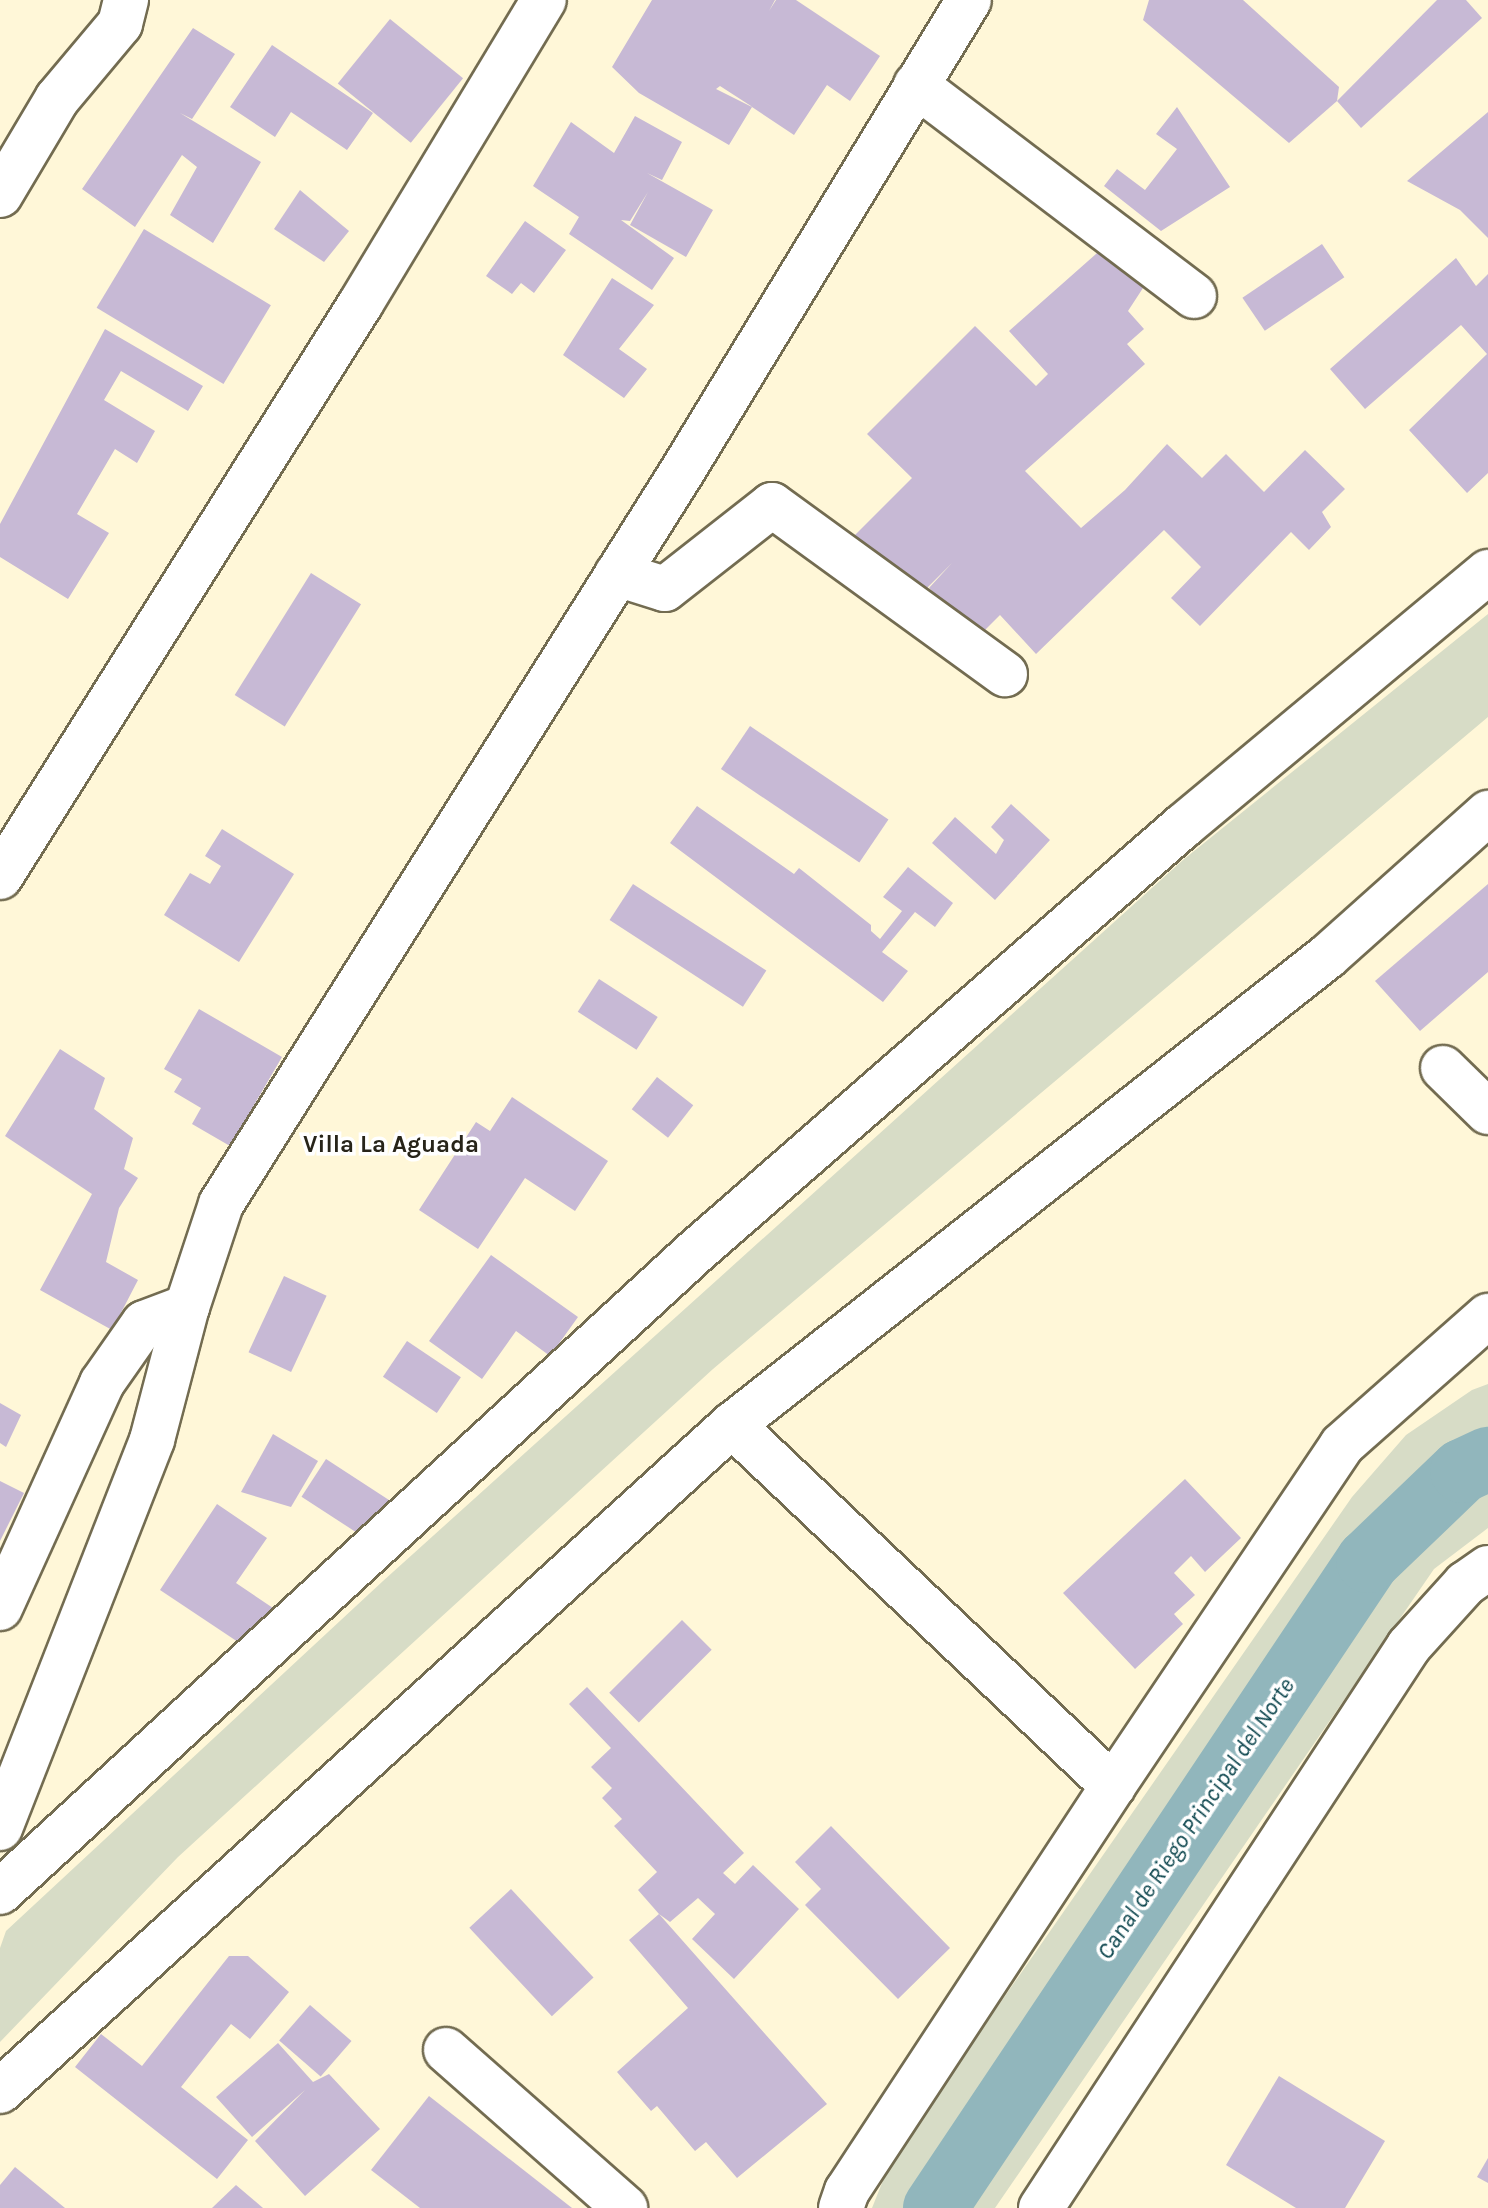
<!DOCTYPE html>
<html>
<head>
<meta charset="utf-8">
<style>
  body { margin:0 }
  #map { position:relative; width:1488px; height:2208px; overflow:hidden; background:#fff7d8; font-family:Karla,sans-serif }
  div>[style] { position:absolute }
  .green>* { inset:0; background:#d7dcc6 }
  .canal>* { height:64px; margin:-32px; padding:0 32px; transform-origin:32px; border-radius:32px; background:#91b6bc }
  .building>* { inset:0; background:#c7b9d5; transform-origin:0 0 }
  .roads { filter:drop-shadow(2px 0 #736c51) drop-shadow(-2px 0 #736c51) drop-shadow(0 2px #736c51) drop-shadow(0 -2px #736c51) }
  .minor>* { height:44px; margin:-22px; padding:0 22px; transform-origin:22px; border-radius:22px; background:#fff }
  span { translate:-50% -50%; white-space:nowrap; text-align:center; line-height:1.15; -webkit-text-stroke:7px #fff; paint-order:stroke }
  .neighbourhood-label { font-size:24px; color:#272419; font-weight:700 }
  .water-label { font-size:24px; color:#0d464e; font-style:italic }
</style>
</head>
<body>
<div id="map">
  <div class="green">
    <div style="clip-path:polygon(1488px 614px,1488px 717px,713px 1369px,178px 1857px,0 2042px,0 1948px,6px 1931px,383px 1581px,1183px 860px)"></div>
    <div style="clip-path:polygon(1488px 1384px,1488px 1528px,1434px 1569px,995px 2208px,872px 2208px,886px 2173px,925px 2111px,1352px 1497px,1406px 1435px,1472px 1390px)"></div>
  </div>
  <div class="canal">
    <div style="left:935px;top:2208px;width:779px;rotate:-56.21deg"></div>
    <div style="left:1368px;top:1561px;width:130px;rotate:-43.8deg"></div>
    <div style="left:1462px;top:1471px;width:29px;rotate:-25deg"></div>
  </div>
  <div class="building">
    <div style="clip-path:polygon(evenodd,652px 0,775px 0,769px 11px,776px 0,796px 0,880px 56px,850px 101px,827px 85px,794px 135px,752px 107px,729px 145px,639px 93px,612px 67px,652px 0,720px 86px,751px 106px,752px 107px,716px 89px,720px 86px)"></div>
    <div style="clip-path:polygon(1149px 0,1243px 0,1339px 87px,1337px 101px,1289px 143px,1143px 20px)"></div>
    <div style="clip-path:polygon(1437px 0,1466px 0,1482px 18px,1361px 128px,1337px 101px)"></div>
    <div style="left:390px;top:19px;width:94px;height:83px;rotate:39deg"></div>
    <div style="clip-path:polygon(193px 28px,235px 54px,192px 119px,180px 113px,261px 162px,213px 243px,170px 215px,197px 167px,182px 155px,135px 227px,82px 189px)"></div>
    <div style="clip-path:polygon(272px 45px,373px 113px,347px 150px,291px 112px,275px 137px,230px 107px)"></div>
    <div style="clip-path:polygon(1177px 107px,1230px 187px,1161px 231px,1104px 186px,1117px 169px,1145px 190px,1177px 149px,1156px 134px)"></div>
    <div style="clip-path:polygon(1488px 112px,1488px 238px,1460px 210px,1407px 181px)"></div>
    <div style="clip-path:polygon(635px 116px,682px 142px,662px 180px,647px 173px,713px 210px,686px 257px,630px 225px,648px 192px,630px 221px,621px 220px,674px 258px,652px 290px,569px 234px,579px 217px,533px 186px,571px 122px,614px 153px)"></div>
    <div style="clip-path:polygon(300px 190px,349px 231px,324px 262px,274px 229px)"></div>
    <div style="clip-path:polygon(525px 221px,566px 250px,534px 293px,521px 283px,512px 294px,486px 276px)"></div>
    <div style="left:144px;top:229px;width:148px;height:92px;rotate:31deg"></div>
    <div style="left:1322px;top:244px;width:40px;height:96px;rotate:56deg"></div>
    <div style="clip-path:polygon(1105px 246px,1143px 288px,1128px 311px,1144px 329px,1127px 344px,1145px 364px,1025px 471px,1081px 528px,1125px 490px,1167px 444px,1202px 478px,1226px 454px,1264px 492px,1305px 450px,1345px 489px,1322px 512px,1331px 527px,1309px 550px,1291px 532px,1200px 626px,1171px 598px,1201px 567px,1164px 530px,1036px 654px,1000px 615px,978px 637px,929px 588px,952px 563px,914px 601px,852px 538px,912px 478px,867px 434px,975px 326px,1036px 386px,1048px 374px,1009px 331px)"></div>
    <div style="clip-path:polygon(1456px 258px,1476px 286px,1488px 274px,1488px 473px,1467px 493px,1409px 430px,1487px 354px,1461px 325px,1365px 409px,1330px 369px)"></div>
    <div style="clip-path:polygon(612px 278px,654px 305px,619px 349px,647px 369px,624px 398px,563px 355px)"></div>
    <div style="clip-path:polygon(105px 329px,203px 386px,188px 411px,121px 371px,104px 400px,155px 431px,137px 463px,115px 449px,77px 514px,109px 533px,68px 599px,0 557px,0 524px)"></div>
    <div style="left:311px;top:573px;width:59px;height:144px;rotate:32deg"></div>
    <div style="left:750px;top:726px;width:167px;height:52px;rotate:34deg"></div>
    <div style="clip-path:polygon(1011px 804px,1050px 840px,995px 900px,932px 843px,955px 817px,996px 854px,1004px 840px,991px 827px)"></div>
    <div style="clip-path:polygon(697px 806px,794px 874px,799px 868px,871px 925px,871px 931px,880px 939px,902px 911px,883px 897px,908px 867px,953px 903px,935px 927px,915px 912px,882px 952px,908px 971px,883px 1002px,670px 843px)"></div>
    <div style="clip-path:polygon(222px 829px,294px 874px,239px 962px,164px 915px,190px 873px,210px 884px,221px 866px,205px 856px)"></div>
    <div style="left:633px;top:884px;width:159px;height:43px;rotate:33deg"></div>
    <div style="clip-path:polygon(1488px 884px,1488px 972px,1420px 1031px,1375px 981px)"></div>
    <div style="left:599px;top:979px;width:70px;height:39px;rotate:33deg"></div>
    <div style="clip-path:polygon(199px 1009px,282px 1057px,230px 1146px,192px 1124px,201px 1108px,174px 1092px,182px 1079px,164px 1069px)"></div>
    <div style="clip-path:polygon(60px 1049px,105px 1078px,94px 1109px,133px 1138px,124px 1169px,138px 1178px,119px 1208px,106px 1262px,138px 1280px,112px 1330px,40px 1290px,92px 1194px,5px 1136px)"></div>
    <div style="left:657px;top:1077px;width:46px;height:41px;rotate:38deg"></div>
    <div style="clip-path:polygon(512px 1097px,608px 1161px,575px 1211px,525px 1178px,478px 1249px,419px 1210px,476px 1122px,490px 1131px)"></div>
    <div style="clip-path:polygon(491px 1255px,578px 1317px,550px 1356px,516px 1331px,482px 1379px,429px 1341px)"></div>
    <div style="left:284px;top:1276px;width:47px;height:84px;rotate:25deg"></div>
    <div style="left:407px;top:1341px;width:65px;height:43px;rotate:34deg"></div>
    <div style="clip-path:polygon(0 1403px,21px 1415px,6px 1447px,0 1443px)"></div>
    <div style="clip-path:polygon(273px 1434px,318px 1461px,291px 1507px,241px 1492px)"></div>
    <div style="left:326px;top:1459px;width:76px;height:45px;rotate:33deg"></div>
    <div style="clip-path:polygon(1185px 1479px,1241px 1538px,1205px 1572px,1191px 1556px,1174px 1573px,1195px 1595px,1174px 1614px,1183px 1624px,1135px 1669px,1063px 1593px)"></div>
    <div style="clip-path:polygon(0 1481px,24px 1493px,0 1541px)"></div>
    <div style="clip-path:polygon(217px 1504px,267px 1538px,236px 1583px,273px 1608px,247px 1648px,160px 1590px)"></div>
    <div style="left:682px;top:1620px;width:42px;height:103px;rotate:45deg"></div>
    <div style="clip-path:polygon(587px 1687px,744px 1853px,723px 1873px,735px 1884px,753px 1865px,799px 1909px,734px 1979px,692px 1939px,715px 1914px,698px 1898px,670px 1922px,659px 1914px,827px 2104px,737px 2178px,706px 2142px,695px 2151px,657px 2106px,651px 2111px,617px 2072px,688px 2008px,629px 1940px,659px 1914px,638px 1890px,657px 1872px,614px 1826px,622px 1819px,602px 1798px,612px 1788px,591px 1767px,611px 1748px,569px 1704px)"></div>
    <div style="clip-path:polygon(831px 1826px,950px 1948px,898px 1999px,805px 1905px,821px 1889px,795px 1862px)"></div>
    <div style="left:511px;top:1889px;width:121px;height:57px;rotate:47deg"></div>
    <div style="clip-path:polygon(229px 1956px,248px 1956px,289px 1992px,250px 2039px,231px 2024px,181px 2087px,248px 2140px,217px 2179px,75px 2067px,101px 2034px,142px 2066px)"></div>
    <div style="left:310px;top:2005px;width:55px;height:47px;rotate:41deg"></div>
    <div style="clip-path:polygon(278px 2043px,313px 2082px,329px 2074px,380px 2129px,305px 2196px,255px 2141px,305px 2090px,252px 2137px,216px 2097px)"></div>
    <div style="clip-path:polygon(1279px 2076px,1385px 2141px,1345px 2208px,1296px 2208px,1226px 2165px)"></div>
    <div style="clip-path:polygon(429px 2096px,572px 2208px,420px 2208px,371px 2170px)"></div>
    <div style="clip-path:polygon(1488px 2158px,1488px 2183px,1477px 2177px)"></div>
    <div style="clip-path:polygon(15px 2167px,65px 2208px,0 2208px,0 2185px)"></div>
    <div style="clip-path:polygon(236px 2185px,263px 2208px,212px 2208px)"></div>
  </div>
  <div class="roads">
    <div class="minor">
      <div style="left:916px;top:85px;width:349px;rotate:37.2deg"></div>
      <div style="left:0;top:195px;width:112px;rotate:-59.3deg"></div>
      <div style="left:57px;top:99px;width:98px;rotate:-50deg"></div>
      <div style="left:120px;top:24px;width:25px;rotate:-76deg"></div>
      <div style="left:617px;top:574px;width:50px;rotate:17.4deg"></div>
      <div style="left:665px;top:589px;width:136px;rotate:-38.1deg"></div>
      <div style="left:772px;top:505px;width:288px;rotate:36deg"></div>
      <div style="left:0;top:877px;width:678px;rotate:-57.83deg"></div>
      <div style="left:361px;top:303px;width:354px;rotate:-58.9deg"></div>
      <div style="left:1443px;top:1068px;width:63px;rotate:44.4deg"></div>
      <div style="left:732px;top:1425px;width:525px;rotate:43.46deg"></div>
      <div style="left:0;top:1608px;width:247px;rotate:-65.6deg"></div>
      <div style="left:102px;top:1383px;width:73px;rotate:-55deg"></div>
      <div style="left:144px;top:1323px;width:46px;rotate:-20.4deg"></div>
      <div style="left:0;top:1828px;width:417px;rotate:-68.6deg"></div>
      <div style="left:152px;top:1440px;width:138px;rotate:-75.3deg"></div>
      <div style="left:187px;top:1307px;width:108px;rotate:-71.7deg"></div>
      <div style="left:221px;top:1204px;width:867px;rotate:-57.81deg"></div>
      <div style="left:683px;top:470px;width:550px;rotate:-58.68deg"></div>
      <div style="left:0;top:1892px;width:945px;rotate:-42.64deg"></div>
      <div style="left:695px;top:1252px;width:648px;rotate:-41.12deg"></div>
      <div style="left:1183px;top:826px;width:397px;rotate:-39.8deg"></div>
      <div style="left:446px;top:2050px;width:239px;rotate:41.4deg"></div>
      <div style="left:0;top:2091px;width:990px;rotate:-42.3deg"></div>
      <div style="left:732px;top:1425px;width:758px;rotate:-38.2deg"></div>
      <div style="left:1328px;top:956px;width:215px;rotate:-41.8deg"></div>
      <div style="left:841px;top:2208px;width:18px;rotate:-71deg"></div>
      <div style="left:847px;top:2191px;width:485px;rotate:-56.7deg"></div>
      <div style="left:1113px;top:1786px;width:411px;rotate:-56.1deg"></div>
      <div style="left:1342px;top:1445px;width:195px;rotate:-41.5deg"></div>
      <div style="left:1041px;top:2208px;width:672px;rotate:-56.78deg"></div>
      <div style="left:1409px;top:1646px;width:84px;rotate:-47.9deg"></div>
      <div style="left:1465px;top:1584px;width:28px;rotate:-35deg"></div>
    </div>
  </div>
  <div class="neighbourhood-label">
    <span style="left:391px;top:1145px">Villa La Aguada</span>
  </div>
  <div class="water-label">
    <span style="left:1196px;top:1819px;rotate:-56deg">Canal de Riego Principal del Norte</span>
  </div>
</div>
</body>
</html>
